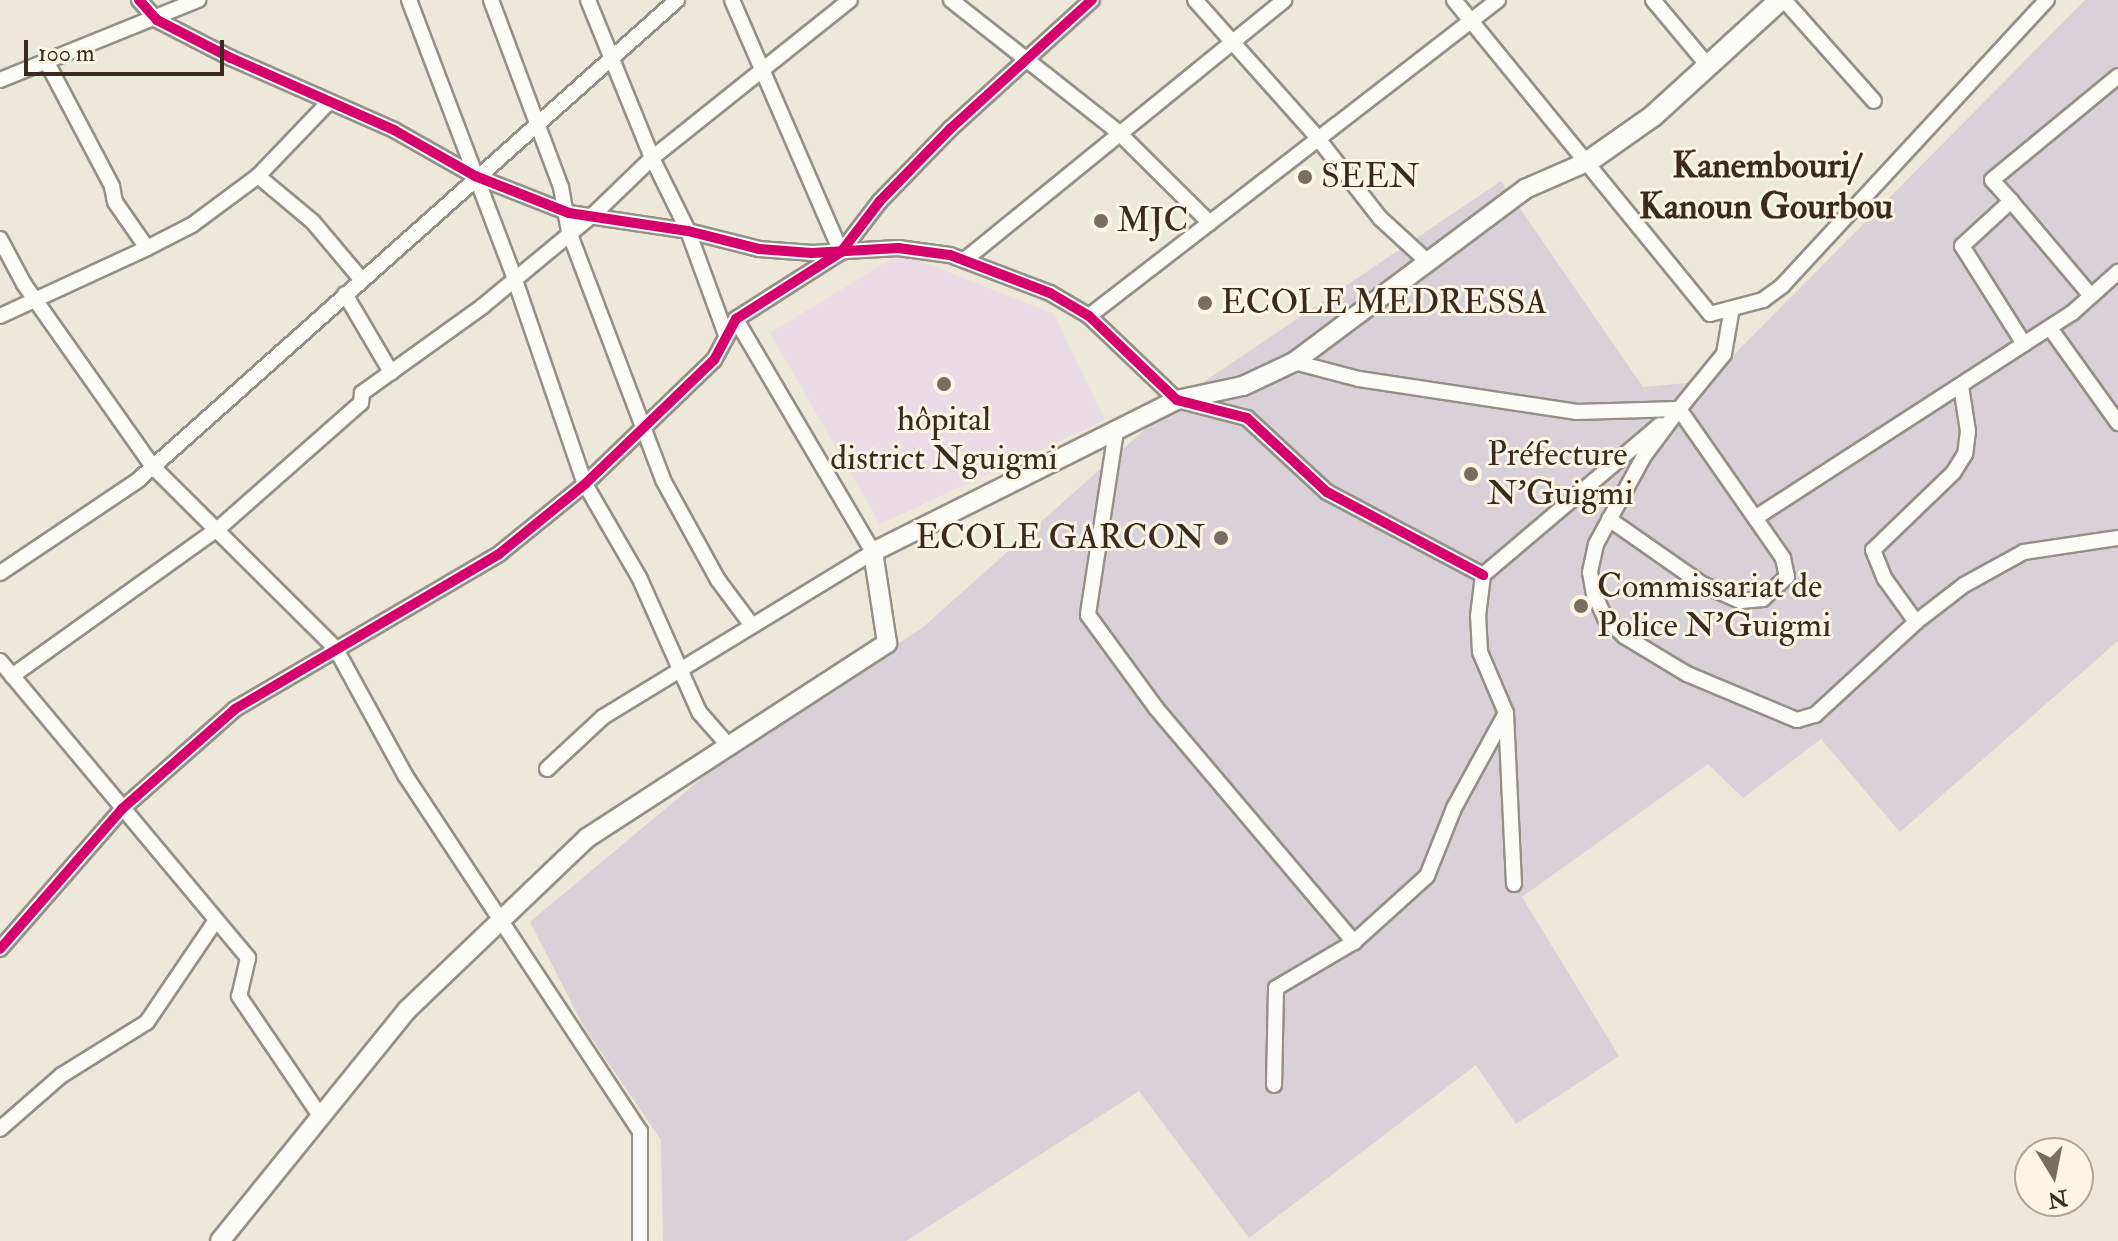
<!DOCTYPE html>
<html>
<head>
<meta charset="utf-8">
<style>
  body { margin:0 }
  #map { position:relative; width:2118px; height:1241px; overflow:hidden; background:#ece8da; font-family:"IM FELL Double Pica",serif }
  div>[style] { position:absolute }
  .built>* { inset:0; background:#ebdbe4 }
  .industrial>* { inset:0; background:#d9d1d8 }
  .roads { filter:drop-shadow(2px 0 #959087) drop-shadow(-2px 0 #959087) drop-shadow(0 2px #959087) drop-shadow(0 -2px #959087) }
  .minor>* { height:14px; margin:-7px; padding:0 7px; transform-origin:7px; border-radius:7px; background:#fcfcf9 }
  .major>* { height:18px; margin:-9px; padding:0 9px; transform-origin:9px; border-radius:9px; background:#fcfcf9 }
  .highway>* { height:20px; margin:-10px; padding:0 10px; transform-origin:10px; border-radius:10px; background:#fcfcf9 }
  .cycleway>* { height:10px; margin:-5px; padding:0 5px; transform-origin:5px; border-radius:5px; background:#d6006c }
  .dots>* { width:22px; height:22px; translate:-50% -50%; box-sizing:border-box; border:4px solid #fcf5e5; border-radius:50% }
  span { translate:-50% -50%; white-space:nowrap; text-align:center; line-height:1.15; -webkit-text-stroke:6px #fcf5e5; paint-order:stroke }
  .poi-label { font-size:34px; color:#3b2a1e }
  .left { translate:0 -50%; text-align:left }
  .right { translate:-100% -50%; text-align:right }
  .neighbourhood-label { font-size:36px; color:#3b2a1e; font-weight:700 }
  .north { position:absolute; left:2014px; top:1137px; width:80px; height:80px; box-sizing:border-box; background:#fcf5e5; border:2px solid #afa495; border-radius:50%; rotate:170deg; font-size:22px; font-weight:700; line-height:32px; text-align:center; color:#3b2a1e }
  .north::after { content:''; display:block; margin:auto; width:28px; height:36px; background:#796c60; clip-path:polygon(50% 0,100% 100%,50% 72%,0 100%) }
  .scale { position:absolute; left:24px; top:40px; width:200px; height:36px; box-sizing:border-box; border:4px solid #3b2a1e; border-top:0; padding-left:10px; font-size:24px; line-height:28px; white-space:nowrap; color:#3b2a1e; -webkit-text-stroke:6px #fcf5e5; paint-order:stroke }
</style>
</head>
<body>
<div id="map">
  <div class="built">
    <div style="clip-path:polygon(901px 253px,1054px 314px,1105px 420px,880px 524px,770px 333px)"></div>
  </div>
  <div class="industrial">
    <div style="clip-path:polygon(2085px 0,2118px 0,2118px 641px,1900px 832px,1821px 739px,1743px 798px,1708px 764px,1522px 897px,1619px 1056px,1516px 1124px,1476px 1065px,1249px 1238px,1139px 1091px,906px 1241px,663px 1241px,661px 1140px,584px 1027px,530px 922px,732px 753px,922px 628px,1180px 398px,1501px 181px,1643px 387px,1708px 381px)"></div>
  </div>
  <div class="roads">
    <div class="minor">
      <div style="left:139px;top:0;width:27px;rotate:48deg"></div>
      <div style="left:157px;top:20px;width:83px;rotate:27.2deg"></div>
      <div style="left:231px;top:58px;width:178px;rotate:23.8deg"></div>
      <div style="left:394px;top:130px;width:93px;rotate:29.6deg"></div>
      <div style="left:475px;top:176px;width:101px;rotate:21.5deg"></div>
      <div style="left:569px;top:213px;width:120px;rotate:8.6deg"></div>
      <div style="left:688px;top:231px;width:73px;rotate:14.2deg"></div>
      <div style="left:759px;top:249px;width:53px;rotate:4.3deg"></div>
      <div style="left:812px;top:253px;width:86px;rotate:-3.3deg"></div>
      <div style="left:898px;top:248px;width:52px;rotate:7.7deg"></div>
      <div style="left:950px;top:255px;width:107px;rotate:20.8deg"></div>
      <div style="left:1050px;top:293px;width:45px;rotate:30.5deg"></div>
      <div style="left:1089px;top:316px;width:122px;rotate:43.7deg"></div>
      <div style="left:1177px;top:400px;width:72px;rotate:14.4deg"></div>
      <div style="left:1247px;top:418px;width:109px;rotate:42.8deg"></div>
      <div style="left:1327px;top:492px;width:177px;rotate:28deg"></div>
      <div style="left:409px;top:0;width:296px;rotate:69.2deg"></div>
      <div style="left:514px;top:277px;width:219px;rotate:71.1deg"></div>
      <div style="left:585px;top:484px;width:108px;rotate:59.9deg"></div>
      <div style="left:639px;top:577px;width:148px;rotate:66deg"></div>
      <div style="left:699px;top:712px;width:45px;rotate:48.6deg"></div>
      <div style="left:491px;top:0;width:200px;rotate:69.5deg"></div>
      <div style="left:561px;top:187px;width:46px;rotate:79.9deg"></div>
      <div style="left:569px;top:232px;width:265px;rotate:69.2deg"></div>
      <div style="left:663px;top:480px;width:114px;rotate:61.2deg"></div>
      <div style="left:718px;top:580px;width:54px;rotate:53.3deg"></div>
      <div style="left:588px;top:0;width:170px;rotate:67.9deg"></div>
      <div style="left:652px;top:158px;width:81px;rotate:63.7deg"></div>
      <div style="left:688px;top:231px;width:111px;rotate:69.9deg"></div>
      <div style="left:732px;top:0;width:275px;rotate:66.6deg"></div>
      <div style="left:951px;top:0;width:213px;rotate:38.3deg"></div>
      <div style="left:1118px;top:132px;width:129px;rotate:44.7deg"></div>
      <div style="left:1195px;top:0;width:182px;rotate:48.3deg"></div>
      <div style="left:1316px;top:136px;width:104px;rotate:52deg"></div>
      <div style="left:1380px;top:218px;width:64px;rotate:42.5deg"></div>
      <div style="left:1454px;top:0;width:405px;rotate:50.8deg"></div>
      <div style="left:1710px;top:314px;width:55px;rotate:-14.8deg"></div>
      <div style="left:1763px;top:300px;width:24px;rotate:-36deg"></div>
      <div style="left:1782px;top:286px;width:390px;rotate:-47.2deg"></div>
      <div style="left:1653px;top:0;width:87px;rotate:50.1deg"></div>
      <div style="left:1784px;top:0;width:135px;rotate:48.3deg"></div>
      <div style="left:0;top:80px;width:214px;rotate:-22deg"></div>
      <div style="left:258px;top:176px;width:72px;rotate:39.9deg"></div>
      <div style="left:313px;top:222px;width:75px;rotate:49.9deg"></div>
      <div style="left:2011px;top:201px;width:124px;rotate:49.9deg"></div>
      <div style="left:0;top:239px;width:51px;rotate:61.9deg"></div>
      <div style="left:24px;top:284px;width:224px;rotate:54.8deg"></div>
      <div style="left:153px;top:467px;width:258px;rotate:44.8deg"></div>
      <div style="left:336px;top:649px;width:144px;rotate:61.3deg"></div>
      <div style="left:405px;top:775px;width:427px;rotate:56.6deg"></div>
      <div style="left:640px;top:1131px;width:110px;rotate:90deg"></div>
      <div style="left:147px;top:248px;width:51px;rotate:-27.1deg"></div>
      <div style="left:192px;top:225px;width:82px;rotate:-36.6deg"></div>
      <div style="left:258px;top:176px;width:103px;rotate:-46.2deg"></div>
      <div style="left:967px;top:258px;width:409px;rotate:-39.1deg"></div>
      <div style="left:345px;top:294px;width:91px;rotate:59.5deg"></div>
      <div style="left:0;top:316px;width:162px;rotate:-24.8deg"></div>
      <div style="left:147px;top:248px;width:56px;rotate:-124.8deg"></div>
      <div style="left:115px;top:202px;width:16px;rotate:-101deg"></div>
      <div style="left:112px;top:186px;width:141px;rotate:-117.8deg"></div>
      <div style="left:1089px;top:316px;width:517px;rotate:-37.69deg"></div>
      <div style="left:2050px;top:328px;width:117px;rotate:54.4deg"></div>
      <div style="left:2024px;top:344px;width:116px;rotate:-122.3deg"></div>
      <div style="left:1962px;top:246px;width:67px;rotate:-42.6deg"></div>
      <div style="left:2011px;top:201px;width:28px;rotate:-132deg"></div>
      <div style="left:1992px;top:180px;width:163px;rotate:-39.5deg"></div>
      <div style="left:1294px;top:362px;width:67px;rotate:14.7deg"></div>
      <div style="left:1359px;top:379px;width:219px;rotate:8.6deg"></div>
      <div style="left:1576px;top:412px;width:103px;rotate:-1.7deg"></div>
      <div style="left:1679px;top:409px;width:71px;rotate:-50.7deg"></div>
      <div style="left:1724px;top:354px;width:42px;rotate:-80.3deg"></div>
      <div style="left:1961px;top:386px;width:46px;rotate:81.2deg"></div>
      <div style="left:1968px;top:431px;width:23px;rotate:97deg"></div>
      <div style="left:1965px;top:454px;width:22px;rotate:122deg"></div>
      <div style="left:1953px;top:473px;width:111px;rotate:136.1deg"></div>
      <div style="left:1873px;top:550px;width:31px;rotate:68deg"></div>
      <div style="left:1885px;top:579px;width:53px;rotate:54.2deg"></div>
      <div style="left:1916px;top:622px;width:61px;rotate:-37.6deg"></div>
      <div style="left:1964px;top:585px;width:68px;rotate:-28.8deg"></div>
      <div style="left:2024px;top:552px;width:95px;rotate:-8.5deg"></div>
      <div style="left:1679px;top:409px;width:59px;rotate:126.7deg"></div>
      <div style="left:1644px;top:456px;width:100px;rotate:118.6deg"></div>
      <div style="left:1596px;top:544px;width:29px;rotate:102deg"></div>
      <div style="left:1590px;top:572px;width:22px;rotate:80deg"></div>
      <div style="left:1594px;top:594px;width:26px;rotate:65deg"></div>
      <div style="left:1605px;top:618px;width:26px;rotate:43deg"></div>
      <div style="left:1624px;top:636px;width:74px;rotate:31.1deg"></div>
      <div style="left:1687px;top:674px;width:119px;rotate:22.7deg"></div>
      <div style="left:1797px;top:720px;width:19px;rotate:-16deg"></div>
      <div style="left:1815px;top:715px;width:137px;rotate:-42.6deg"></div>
      <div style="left:1116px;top:431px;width:186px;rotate:98.7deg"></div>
      <div style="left:1088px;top:615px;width:115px;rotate:53.8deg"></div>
      <div style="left:1156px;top:708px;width:307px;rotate:49.8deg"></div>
      <div style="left:1755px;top:518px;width:378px;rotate:-32.9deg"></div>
      <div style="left:2072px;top:313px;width:62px;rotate:-41.7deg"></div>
      <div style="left:1609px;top:519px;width:113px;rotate:35deg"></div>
      <div style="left:1702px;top:584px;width:42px;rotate:24.1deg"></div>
      <div style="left:1740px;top:601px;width:23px;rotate:-5deg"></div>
      <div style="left:1763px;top:599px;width:33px;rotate:-43deg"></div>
      <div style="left:1787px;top:577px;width:19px;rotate:-102deg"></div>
      <div style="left:1783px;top:558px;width:182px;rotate:-124.9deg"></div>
      <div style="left:0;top:573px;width:165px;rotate:-33.9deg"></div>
      <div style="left:137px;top:481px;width:723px;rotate:-41.69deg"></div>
      <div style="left:0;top:661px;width:387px;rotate:50.1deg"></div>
      <div style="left:248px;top:958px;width:39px;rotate:103deg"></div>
      <div style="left:239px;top:996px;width:143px;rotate:55.9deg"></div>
      <div style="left:12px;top:676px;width:254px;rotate:-35.6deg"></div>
      <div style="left:219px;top:528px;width:189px;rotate:-41.4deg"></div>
      <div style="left:361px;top:403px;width:10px;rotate:-84deg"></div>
      <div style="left:362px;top:393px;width:149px;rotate:-35.7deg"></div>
      <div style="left:483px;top:306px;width:144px;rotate:-39.7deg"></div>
      <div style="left:594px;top:214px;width:81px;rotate:-44deg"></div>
      <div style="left:652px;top:158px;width:253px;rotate:-38.6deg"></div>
      <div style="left:547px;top:769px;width:76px;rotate:-42.9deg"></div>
      <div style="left:603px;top:717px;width:316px;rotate:-31.4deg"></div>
      <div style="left:873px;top:552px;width:270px;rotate:-120.5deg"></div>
      <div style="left:1514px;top:884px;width:171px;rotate:-92.7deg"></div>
      <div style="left:1506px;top:713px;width:66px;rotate:-113.1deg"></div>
      <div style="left:1480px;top:652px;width:36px;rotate:-93deg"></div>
      <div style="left:1478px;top:616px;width:41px;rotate:-83deg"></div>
      <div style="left:1483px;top:575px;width:232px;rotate:-40.3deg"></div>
      <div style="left:0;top:949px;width:186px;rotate:-48.9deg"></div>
      <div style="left:122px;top:809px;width:151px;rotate:-41.5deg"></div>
      <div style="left:235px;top:709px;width:306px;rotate:-30.4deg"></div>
      <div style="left:499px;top:554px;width:111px;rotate:-39.1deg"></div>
      <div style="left:585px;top:484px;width:179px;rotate:-43.9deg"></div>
      <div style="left:714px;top:360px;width:47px;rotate:-61.8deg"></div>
      <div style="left:736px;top:319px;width:125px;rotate:-32.5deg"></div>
      <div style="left:841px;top:252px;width:64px;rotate:-52.6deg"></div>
      <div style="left:880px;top:201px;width:100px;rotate:-45.8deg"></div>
      <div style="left:950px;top:129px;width:192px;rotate:-42.3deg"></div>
      <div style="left:1274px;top:1085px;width:97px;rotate:-88.8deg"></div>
      <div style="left:1276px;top:988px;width:91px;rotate:-30.5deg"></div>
      <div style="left:1354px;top:942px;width:98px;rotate:-42.1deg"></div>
      <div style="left:1427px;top:876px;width:73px;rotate:-68.3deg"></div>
      <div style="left:1454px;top:808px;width:108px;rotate:-61.3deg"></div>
      <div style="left:0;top:1129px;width:82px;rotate:-41.1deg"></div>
      <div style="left:62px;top:1075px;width:100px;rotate:-31.9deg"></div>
      <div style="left:147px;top:1022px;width:123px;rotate:-55.9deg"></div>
    </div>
    <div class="major">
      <div style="left:220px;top:1241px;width:297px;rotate:-51deg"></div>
      <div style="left:407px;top:1010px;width:249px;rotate:-43.7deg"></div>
      <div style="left:587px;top:838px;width:358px;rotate:-33deg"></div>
      <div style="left:887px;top:643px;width:92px;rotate:-98.7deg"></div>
      <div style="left:873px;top:552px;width:340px;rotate:-26.6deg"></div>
      <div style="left:1177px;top:400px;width:67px;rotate:-12deg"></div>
      <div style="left:1243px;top:386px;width:56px;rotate:-25.2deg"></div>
      <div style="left:1294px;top:362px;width:289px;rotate:-36.8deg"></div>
      <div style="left:1525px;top:189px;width:70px;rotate:-23.6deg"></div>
    </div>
    <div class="highway">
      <div style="left:1589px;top:161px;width:78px;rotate:-35.1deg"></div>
      <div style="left:1653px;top:116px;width:172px;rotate:-42.4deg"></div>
    </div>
  </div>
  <div class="cycleway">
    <div style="left:139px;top:0;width:27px;rotate:48deg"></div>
    <div style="left:157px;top:20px;width:83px;rotate:27.2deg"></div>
    <div style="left:231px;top:58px;width:178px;rotate:23.8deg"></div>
    <div style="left:394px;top:130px;width:93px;rotate:29.6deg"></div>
    <div style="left:475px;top:176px;width:101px;rotate:21.5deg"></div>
    <div style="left:569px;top:213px;width:120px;rotate:8.6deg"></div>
    <div style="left:688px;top:231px;width:73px;rotate:14.2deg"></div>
    <div style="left:759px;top:249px;width:53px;rotate:4.3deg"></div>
    <div style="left:812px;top:253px;width:86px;rotate:-3.3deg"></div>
    <div style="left:898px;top:248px;width:52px;rotate:7.7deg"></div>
    <div style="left:950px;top:255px;width:107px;rotate:20.8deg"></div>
    <div style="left:1050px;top:293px;width:45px;rotate:30.5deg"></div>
    <div style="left:1089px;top:316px;width:122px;rotate:43.7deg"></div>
    <div style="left:1177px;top:400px;width:72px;rotate:14.4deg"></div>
    <div style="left:1247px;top:418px;width:109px;rotate:42.8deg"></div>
    <div style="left:1327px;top:492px;width:177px;rotate:28deg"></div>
    <div style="left:0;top:949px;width:186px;rotate:-48.9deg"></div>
    <div style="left:122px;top:809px;width:151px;rotate:-41.5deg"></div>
    <div style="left:235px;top:709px;width:306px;rotate:-30.4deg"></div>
    <div style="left:499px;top:554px;width:111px;rotate:-39.1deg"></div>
    <div style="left:585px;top:484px;width:179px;rotate:-43.9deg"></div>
    <div style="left:714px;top:360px;width:47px;rotate:-61.8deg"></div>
    <div style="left:736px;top:319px;width:125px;rotate:-32.5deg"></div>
    <div style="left:841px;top:252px;width:64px;rotate:-52.6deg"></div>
    <div style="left:880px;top:201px;width:100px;rotate:-45.8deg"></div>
    <div style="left:950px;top:129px;width:192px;rotate:-42.3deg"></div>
  </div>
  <div class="dots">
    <div style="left:1305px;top:177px;background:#796c60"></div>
    <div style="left:1101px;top:221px;background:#796c60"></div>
    <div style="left:1205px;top:303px;background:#796c60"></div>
    <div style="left:944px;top:384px;background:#796c60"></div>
    <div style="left:1471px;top:474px;background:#796c60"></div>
    <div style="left:1221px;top:538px;background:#796c60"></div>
    <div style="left:1581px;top:606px;background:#796c60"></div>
  </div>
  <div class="poi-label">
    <span class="left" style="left:1321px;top:177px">SEEN</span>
    <span class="left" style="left:1117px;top:221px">MJC</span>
    <span class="left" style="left:1221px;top:303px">ECOLE MEDRESSA</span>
    <span style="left:944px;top:439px">hôpital<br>district Nguigmi</span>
    <span class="left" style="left:1487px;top:474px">Préfecture<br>N'Guigmi</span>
    <span class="right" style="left:1205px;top:538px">ECOLE GARCON</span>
    <span class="left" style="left:1597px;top:606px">Commissariat de<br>Police N'Guigmi</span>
  </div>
  <div class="neighbourhood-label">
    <span style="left:1766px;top:186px">Kanembouri/<br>Kanoun Gourbou</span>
  </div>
  <div class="north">N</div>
  <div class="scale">100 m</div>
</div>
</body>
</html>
